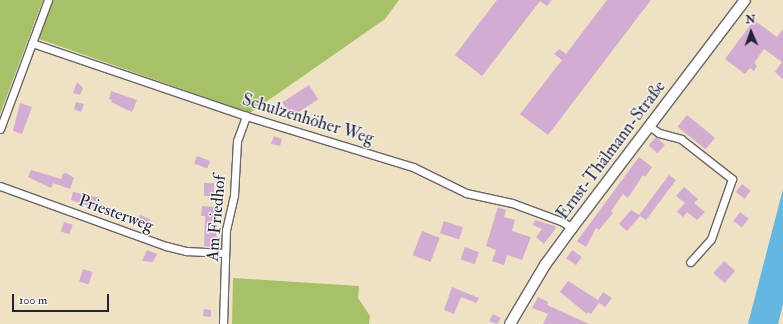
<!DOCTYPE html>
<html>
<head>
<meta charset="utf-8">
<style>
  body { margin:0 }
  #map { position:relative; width:783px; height:324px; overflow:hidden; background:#efe1c3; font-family:"IM FELL Double Pica",serif }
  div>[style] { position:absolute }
  .green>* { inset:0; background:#a6c168 }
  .water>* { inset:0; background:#65b7e1 }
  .building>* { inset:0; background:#d3acd2; transform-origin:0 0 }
  .roads { filter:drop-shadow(1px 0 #6a656b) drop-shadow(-1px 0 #6a656b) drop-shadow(0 1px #6a656b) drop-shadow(0 -1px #6a656b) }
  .minor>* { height:7px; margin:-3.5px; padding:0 3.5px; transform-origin:3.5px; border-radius:3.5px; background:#fff }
  .secondary>* { height:10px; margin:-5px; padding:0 5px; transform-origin:5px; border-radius:5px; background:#fff }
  span { translate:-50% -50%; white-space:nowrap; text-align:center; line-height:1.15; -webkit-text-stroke:3px #f6f6f2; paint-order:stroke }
  .street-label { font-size:17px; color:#22223b }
  .north { position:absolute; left:731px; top:12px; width:40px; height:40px; -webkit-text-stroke:3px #f6f6f2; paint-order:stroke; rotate:358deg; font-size:11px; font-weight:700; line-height:16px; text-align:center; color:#22223b }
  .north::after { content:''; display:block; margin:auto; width:14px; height:18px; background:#22223b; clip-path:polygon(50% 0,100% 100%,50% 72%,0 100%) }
  .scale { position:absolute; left:12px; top:294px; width:97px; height:18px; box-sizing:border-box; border:2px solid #22223b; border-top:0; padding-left:5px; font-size:12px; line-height:14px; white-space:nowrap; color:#22223b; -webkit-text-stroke:3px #f6f6f2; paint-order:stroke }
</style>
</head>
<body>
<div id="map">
  <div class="green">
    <div style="clip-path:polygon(0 0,43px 0,0 114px)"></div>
    <div style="clip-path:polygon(53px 0,399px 0,385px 19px,250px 113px,39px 39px)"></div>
    <div style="clip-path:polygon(233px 278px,359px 286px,358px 298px,370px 316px,369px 324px,232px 324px)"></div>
  </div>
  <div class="water">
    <div style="clip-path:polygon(783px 189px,783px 304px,778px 324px,748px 324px)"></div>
  </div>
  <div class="building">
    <div style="clip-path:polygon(497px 0,552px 0,547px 6px,540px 1px,482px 76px,455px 55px)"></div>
    <div style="clip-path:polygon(607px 0,651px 0,548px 135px,520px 114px,562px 60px,554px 54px,559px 49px,566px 54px)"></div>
    <div style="clip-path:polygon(754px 20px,777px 37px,783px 29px,783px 79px,775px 72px,782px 62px,764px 49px,754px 63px,757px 66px,754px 71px,750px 68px,745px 74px,725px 59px)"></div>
    <div style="clip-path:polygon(77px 82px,83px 88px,80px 95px,73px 93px)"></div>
    <div style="left:309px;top:85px;width:17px;height:32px;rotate:57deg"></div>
    <div style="clip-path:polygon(111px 91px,137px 100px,132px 112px,111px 102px,112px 100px,109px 99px)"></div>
    <div style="clip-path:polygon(76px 102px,84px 104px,81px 112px,74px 109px)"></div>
    <div style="clip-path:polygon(20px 103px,32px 107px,22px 134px,13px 131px)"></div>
    <div style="left:687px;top:115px;width:36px;height:15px;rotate:39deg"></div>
    <div style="clip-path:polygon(274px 136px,282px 139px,280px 146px,271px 144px)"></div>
    <div style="left:656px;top:137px;width:12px;height:11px;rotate:42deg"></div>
    <div style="left:197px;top:156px;width:14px;height:8px;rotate:21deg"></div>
    <div style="clip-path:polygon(639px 157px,652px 167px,645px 177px,643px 175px,628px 198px,623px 194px,611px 211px,613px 213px,599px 230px,596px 228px,586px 247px,577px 241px)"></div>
    <div style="clip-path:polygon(31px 170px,61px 179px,63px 174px,66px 173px,74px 178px,70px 189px,53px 183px,51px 188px,28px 177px)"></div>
    <div style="clip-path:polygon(669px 175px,676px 180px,646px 220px,640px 216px,627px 231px,619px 224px,631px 210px,639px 215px)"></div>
    <div style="left:204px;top:183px;width:10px;height:13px"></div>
    <div style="left:742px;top:184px;width:11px;height:10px;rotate:38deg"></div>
    <div style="clip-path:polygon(684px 187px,698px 199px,694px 203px,705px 212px,697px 220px,687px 212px,683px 217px,677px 212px,685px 203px,676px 196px)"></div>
    <div style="clip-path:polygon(73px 192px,101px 198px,97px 209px,71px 200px)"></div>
    <div style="clip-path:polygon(202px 206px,215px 207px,217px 247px,204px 246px,205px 216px,201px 216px)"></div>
    <div style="clip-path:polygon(498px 207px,506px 210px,504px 217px,515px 220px,512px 231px,531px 237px,522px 260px,507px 255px,504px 265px,492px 261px,496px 250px,486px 246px)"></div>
    <div style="left:740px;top:212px;width:11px;height:11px;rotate:38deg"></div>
    <div style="left:140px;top:215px;width:11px;height:9px;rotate:22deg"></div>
    <div style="clip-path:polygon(535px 220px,555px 226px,556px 228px,544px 244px,536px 237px,542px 229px,533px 225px)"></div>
    <div style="left:444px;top:221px;width:20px;height:13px;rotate:18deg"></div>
    <div style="left:64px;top:222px;width:9px;height:10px;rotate:18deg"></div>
    <div style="left:422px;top:231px;width:19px;height:26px;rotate:21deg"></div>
    <div style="left:465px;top:247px;width:15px;height:13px;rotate:20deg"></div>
    <div style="clip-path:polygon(147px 250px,157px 254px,153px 262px,142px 261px)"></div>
    <div style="left:572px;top:250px;width:12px;height:10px;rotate:35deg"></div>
    <div style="left:724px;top:261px;width:15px;height:16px;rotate:42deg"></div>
    <div style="left:83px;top:269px;width:10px;height:13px;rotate:17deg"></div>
    <div style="clip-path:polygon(568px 281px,598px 300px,603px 292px,612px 298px,605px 307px,599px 303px,591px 314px,588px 312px,587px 314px,560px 292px)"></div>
    <div style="clip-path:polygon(452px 287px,479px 298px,476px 303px,461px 297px,454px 314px,444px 310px)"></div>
    <div style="clip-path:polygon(538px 297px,548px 302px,547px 305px,589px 324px,543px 324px,548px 314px,532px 308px)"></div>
    <div style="clip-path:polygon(204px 309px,211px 310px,211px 317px,203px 316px)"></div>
    <div style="clip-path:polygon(493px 314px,501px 318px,497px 324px,489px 321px)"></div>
  </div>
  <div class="roads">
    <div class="minor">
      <div style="left:32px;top:43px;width:226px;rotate:18.8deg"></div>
      <div style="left:246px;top:116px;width:175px;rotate:17deg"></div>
      <div style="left:413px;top:167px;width:59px;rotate:26.1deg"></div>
      <div style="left:466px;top:193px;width:47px;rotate:12.3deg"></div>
      <div style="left:512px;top:203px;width:54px;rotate:20.4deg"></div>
      <div style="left:563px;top:222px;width:11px;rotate:34deg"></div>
      <div style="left:649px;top:126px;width:12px;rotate:35deg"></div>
      <div style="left:659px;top:133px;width:23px;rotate:15deg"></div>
      <div style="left:681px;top:139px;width:65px;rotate:38.1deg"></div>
      <div style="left:732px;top:179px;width:64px;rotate:109.3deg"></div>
      <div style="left:711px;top:239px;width:31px;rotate:132deg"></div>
      <div style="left:0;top:129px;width:138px;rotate:-69.6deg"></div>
      <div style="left:0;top:186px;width:177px;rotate:19.9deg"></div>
      <div style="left:166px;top:246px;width:21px;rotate:14deg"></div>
      <div style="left:186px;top:251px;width:39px;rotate:3deg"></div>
      <div style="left:223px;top:324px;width:94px;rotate:-88.2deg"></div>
      <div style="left:226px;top:230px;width:36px;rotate:-77deg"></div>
      <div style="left:234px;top:195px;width:54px;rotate:-86.8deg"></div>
      <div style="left:237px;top:141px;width:27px;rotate:-70deg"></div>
    </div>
    <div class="secondary">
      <div style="left:510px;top:324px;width:69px;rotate:-59.3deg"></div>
      <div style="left:545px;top:265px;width:46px;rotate:-53.9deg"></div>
      <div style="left:572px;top:228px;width:286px;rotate:-52.8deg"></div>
    </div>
  </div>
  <div class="street-label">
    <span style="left:308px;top:119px;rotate:17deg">Schulzenhöher Weg</span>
    <span style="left:611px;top:150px;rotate:-53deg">Ernst-Thälmann-Straße</span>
    <span style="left:116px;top:213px;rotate:20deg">Priesterweg</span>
    <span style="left:216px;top:218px;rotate:-85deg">Am Friedhof</span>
  </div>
  <div class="north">N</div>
  <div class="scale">100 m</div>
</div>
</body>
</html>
